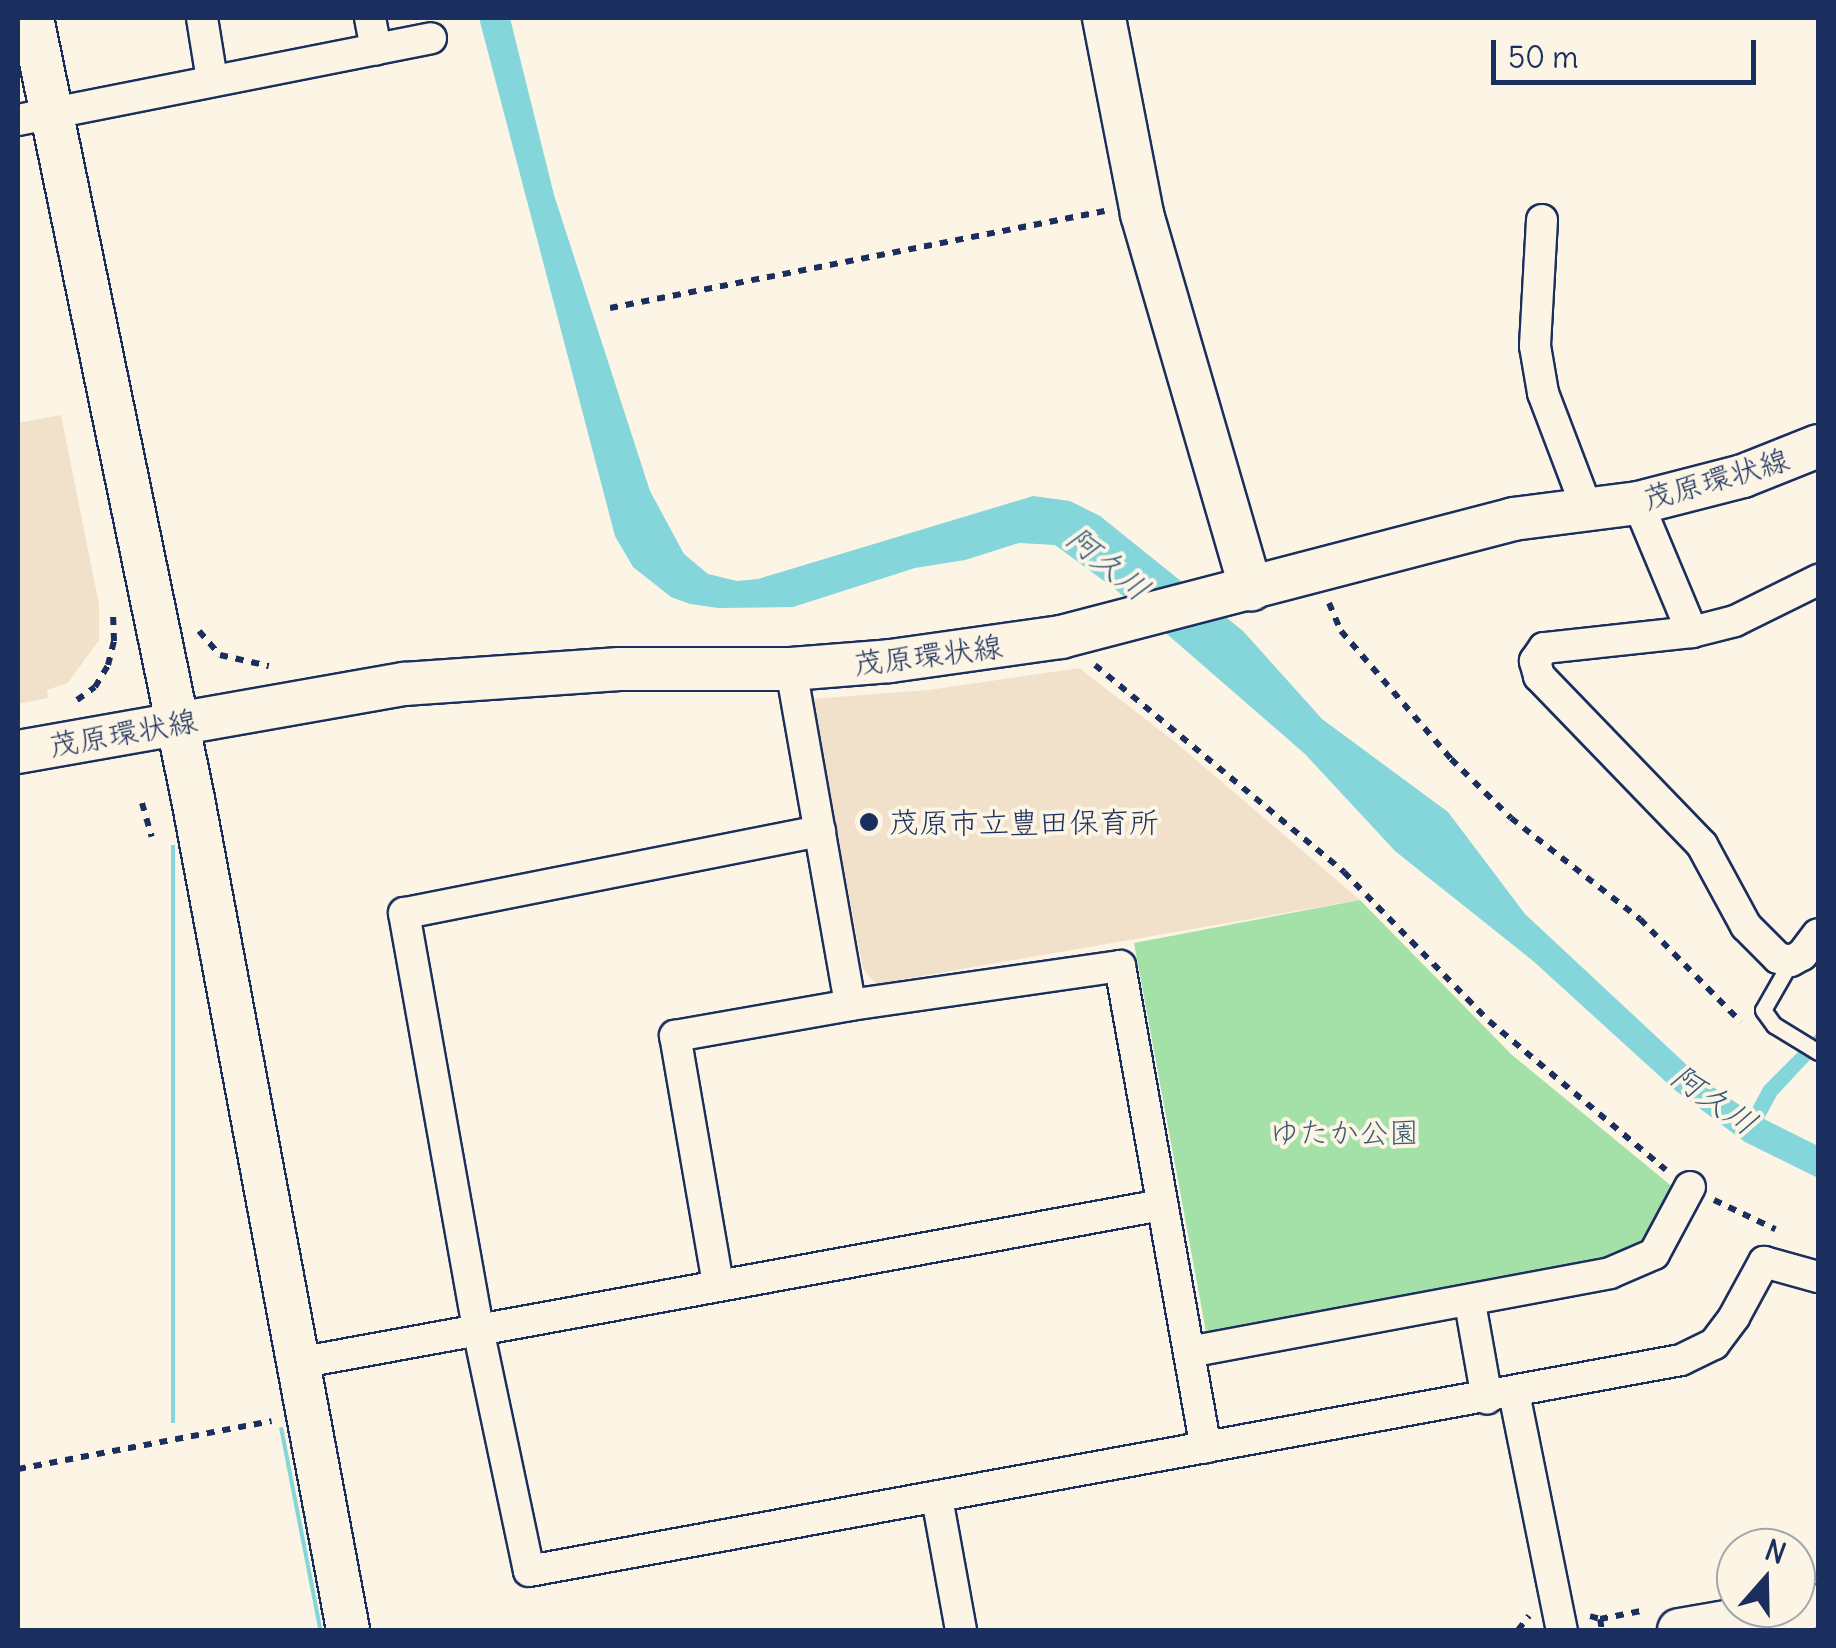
<!DOCTYPE html>
<html>
<head>
<meta charset="utf-8">
<style>
  body { margin:0 }
  #map { position:relative; width:1836px; height:1648px; overflow:hidden; background:#fcf5e5; font-family:Delius,"Klee One",sans-serif }
  div>[style] { position:absolute }
  .built>* { inset:0; background:#f2e1ca }
  .green>* { inset:0; background:#a4e1a8 }
  .water>* { inset:0; background:#84d6da; transform-origin:0 0 }
  .path>* { height:6px; margin-top:-3px; transform-origin:0; background:repeating-linear-gradient(90deg,#1b2f5e 0 8px,transparent 0 16px) }
  .roads { filter:drop-shadow(2px 0 #1b2f5e) drop-shadow(-2px 0 #1b2f5e) drop-shadow(0 2px #1b2f5e) drop-shadow(0 -2px #1b2f5e) }
  .lane>* { height:15px; margin:-7.5px; padding:0 7.5px; transform-origin:7.5px; border-radius:7.5px; background:#fcf5e5 }
  .street>* { height:30px; margin:-15px; padding:0 15px; transform-origin:15px; border-radius:15px; background:#fcf5e5 }
  .secondary>* { height:42px; margin:-21px; padding:0 21px; transform-origin:21px; border-radius:21px; background:#fcf5e5 }
  .dots>* { width:28px; height:28px; translate:-50% -50%; box-sizing:border-box; border:5px solid #fcf5e5; border-radius:50% }
  span { translate:-50% -50%; white-space:nowrap; text-align:center; line-height:1.15; -webkit-text-stroke:8px #fcf5e5; paint-order:stroke }
  .street-label { font-size:30px; color:#1b2f5e }
  .poi-label { font-size:30px; color:#1b2f5e }
  .left { translate:0 -50%; text-align:left }
  .park-label { font-size:30px; color:#3d5c70 }
  .water-label { font-size:32px; color:#35597d; font-style:italic }
  .frame { position:absolute; inset:0; border:20px solid #1b2f5e; pointer-events:none }
  .north { position:absolute; left:1716px; top:1528px; width:100px; height:100px; box-sizing:border-box; background:#fcf5e5; border:2px solid #a2a6af; border-radius:50%; rotate:20deg; font-size:28px; font-weight:700; line-height:40px; text-align:center; color:#1b2f5e }
  .north::after { content:''; display:block; margin:auto; width:35px; height:45px; background:#1b2f5e; clip-path:polygon(50% 0,100% 100%,50% 72%,0 100%) }
  .scale { position:absolute; left:1491px; top:40px; width:265px; height:45px; box-sizing:border-box; border:5px solid #1b2f5e; border-top:0; padding-left:12px; font-size:30px; line-height:35px; white-space:nowrap; color:#1b2f5e; -webkit-text-stroke:8px #fcf5e5; paint-order:stroke }
</style>
</head>
<body>
<div id="map">
  <div class="built">
    <div style="clip-path:polygon(61px 415px,99px 604px,99px 640px,68px 683px,47px 690px,48px 698px,18px 704px,18px 423px)"></div>
    <div style="clip-path:polygon(1079px 668px,1174px 741px,1360px 900px,876px 984px,863px 969px,811px 699px,928px 690px)"></div>
  </div>
  <div class="green">
    <div style="clip-path:polygon(1360px 900px,1512px 1055px,1674px 1188px,1646px 1243px,1609px 1261px,1207px 1337px,1134px 943px)"></div>
  </div>
  <div class="water">
    <div style="clip-path:polygon(479px 18px,510px 18px,554px 195px,650px 491px,684px 554px,708px 574px,737px 581px,758px 579px,1033px 496px,1070px 501px,1100px 516px,1243px 631px,1322px 719px,1448px 812px,1525px 914px,1704px 1081px,1750px 1112px,1764px 1086px,1818px 1032px,1818px 1051px,1777px 1095px,1764px 1119px,1818px 1146px,1818px 1178px,1745px 1142px,1676px 1091px,1532px 960px,1395px 851px,1305px 754px,1115px 589px,1055px 545px,1019px 543px,965px 560px,915px 568px,793px 607px,718px 608px,690px 604px,671px 597px,633px 567px,615px 536px)"></div>
    <div style="left:171px;top:845px;width:4px;height:578px"></div>
    <div style="left:283px;top:1427px;width:207px;height:4px;rotate:79deg"></div>
  </div>
  <div class="path">
    <div style="left:610px;top:308px;width:504px;rotate:-11.09deg"></div>
    <div style="left:1329px;top:603px;width:30px;rotate:67deg"></div>
    <div style="left:1341px;top:631px;width:169px;rotate:49.3deg"></div>
    <div style="left:1451px;top:759px;width:84px;rotate:44.5deg"></div>
    <div style="left:1511px;top:818px;width:164px;rotate:38.1deg"></div>
    <div style="left:1640px;top:919px;width:144px;rotate:45.6deg"></div>
    <div style="left:199px;top:631px;width:32px;rotate:49deg"></div>
    <div style="left:220px;top:655px;width:50px;rotate:12.7deg"></div>
    <div style="left:1095px;top:665px;width:324px;rotate:39.7deg"></div>
    <div style="left:1344px;top:872px;width:208px;rotate:45.8deg"></div>
    <div style="left:1489px;top:1021px;width:231px;rotate:40.1deg"></div>
    <div style="left:77px;top:700px;width:22px;rotate:-36deg"></div>
    <div style="left:95px;top:687px;width:26px;rotate:-59deg"></div>
    <div style="left:108px;top:665px;width:25px;rotate:-76deg"></div>
    <div style="left:114px;top:641px;width:25px;rotate:-92deg"></div>
    <div style="left:142px;top:803px;width:35px;rotate:74deg"></div>
    <div style="left:1714px;top:1200px;width:68px;rotate:25.4deg"></div>
    <div style="left:18px;top:1469px;width:258px;rotate:-10.7deg"></div>
    <div style="left:1590px;top:1616px;width:10px;rotate:17deg"></div>
    <div style="left:1600px;top:1619px;width:47px;rotate:-11.1deg"></div>
    <div style="left:1600px;top:1619px;width:11px;rotate:80deg"></div>
    <div style="left:1518px;top:1630px;width:18px;rotate:-52deg"></div>
  </div>
  <div class="roads">
    <div class="lane">
      <div style="left:1791px;top:961px;width:56px;rotate:119.7deg"></div>
      <div style="left:1763px;top:1010px;width:19px;rotate:54deg"></div>
      <div style="left:1774px;top:1025px;width:52px;rotate:31.5deg"></div>
    </div>
    <div class="street">
      <div style="left:202px;top:18px;width:63px;rotate:80.8deg"></div>
      <div style="left:370px;top:18px;width:32px;rotate:79deg"></div>
      <div style="left:18px;top:120px;width:421px;rotate:-11.2deg"></div>
      <div style="left:1542px;top:220px;width:126px;rotate:93.2deg"></div>
      <div style="left:1535px;top:346px;width:48px;rotate:80.3deg"></div>
      <div style="left:1543px;top:393px;width:124px;rotate:69.2deg"></div>
      <div style="left:1638px;top:503px;width:140px;rotate:67.3deg"></div>
      <div style="left:1692px;top:632px;width:149px;rotate:173.8deg"></div>
      <div style="left:1544px;top:648px;width:16px;rotate:125deg"></div>
      <div style="left:1535px;top:661px;width:16px;rotate:75deg"></div>
      <div style="left:1539px;top:676px;width:235px;rotate:46deg"></div>
      <div style="left:1702px;top:845px;width:92px;rotate:61.5deg"></div>
      <div style="left:1746px;top:926px;width:45px;rotate:45deg"></div>
      <div style="left:1778px;top:958px;width:13px;rotate:13deg"></div>
      <div style="left:1791px;top:961px;width:13px;rotate:-29deg"></div>
      <div style="left:1802px;top:955px;width:26px;rotate:-53deg"></div>
      <div style="left:1692px;top:632px;width:44px;rotate:-14.3deg"></div>
      <div style="left:1735px;top:621px;width:93px;rotate:-26.3deg"></div>
      <div style="left:791px;top:669px;width:341px;rotate:80deg"></div>
      <div style="left:820px;top:831px;width:424px;rotate:168.8deg"></div>
      <div style="left:404px;top:913px;width:423px;rotate:79.9deg"></div>
      <div style="left:478px;top:1329px;width:247px;rotate:78.1deg"></div>
      <div style="left:529px;top:1571px;width:1171px;rotate:-10.38deg"></div>
      <div style="left:1681px;top:1360px;width:37px;rotate:-26deg"></div>
      <div style="left:1714px;top:1344px;width:34px;rotate:-53deg"></div>
      <div style="left:1734px;top:1317px;width:63px;rotate:-61.4deg"></div>
      <div style="left:1764px;top:1262px;width:56px;rotate:15.5deg"></div>
      <div style="left:718px;top:1284px;width:252px;rotate:-99.8deg"></div>
      <div style="left:675px;top:1036px;width:178px;rotate:-10deg"></div>
      <div style="left:850px;top:1005px;width:273px;rotate:-8.2deg"></div>
      <div style="left:1120px;top:966px;width:489px;rotate:79.9deg"></div>
      <div style="left:1470px;top:1303px;width:97px;rotate:79.9deg"></div>
      <div style="left:1189px;top:1352px;width:428px;rotate:-10.6deg"></div>
      <div style="left:1610px;top:1273px;width:48px;rotate:-23.4deg"></div>
      <div style="left:1654px;top:1254px;width:76px;rotate:-61.8deg"></div>
      <div style="left:298px;top:1363px;width:877px;rotate:-10.37deg"></div>
      <div style="left:1514px;top:1393px;width:242px;rotate:78.6deg"></div>
      <div style="left:937px;top:1498px;width:134px;rotate:79.7deg"></div>
    </div>
    <div class="secondary">
      <div style="left:32px;top:18px;width:797px;rotate:78.35deg"></div>
      <div style="left:193px;top:799px;width:845px;rotate:79.43deg"></div>
      <div style="left:1104px;top:18px;width:200px;rotate:79deg"></div>
      <div style="left:1142px;top:214px;width:391px;rotate:73.8deg"></div>
      <div style="left:18px;top:752px;width:392px;rotate:-10deg"></div>
      <div style="left:404px;top:684px;width:216px;rotate:-4deg"></div>
      <div style="left:619px;top:669px;width:172px"></div>
      <div style="left:791px;top:669px;width:99px;rotate:-4.6deg"></div>
      <div style="left:890px;top:661px;width:173px;rotate:-8deg"></div>
      <div style="left:1061px;top:637px;width:467px;rotate:-14.6deg"></div>
      <div style="left:1513px;top:519px;width:126px;rotate:-7.3deg"></div>
      <div style="left:1638px;top:503px;width:108px;rotate:-14.4deg"></div>
      <div style="left:1743px;top:476px;width:81px;rotate:-21.8deg"></div>
      <div style="left:1679px;top:1630px;width:141px;rotate:-9.8deg"></div>
    </div>
  </div>
  <div class="dots">
    <div style="left:869px;top:822px;background:#1b2f5e"></div>
  </div>
  <div class="street-label">
    <span style="left:1716px;top:479px;rotate:-16deg">茂原環状線</span>
    <span style="left:928px;top:655px;rotate:-7deg">茂原環状線</span>
    <span style="left:123px;top:733px;rotate:-10deg">茂原環状線</span>
  </div>
  <div class="poi-label">
    <span class="left" style="left:889px;top:822px">茂原市立豊田保育所</span>
  </div>
  <div class="park-label">
    <span style="left:1344px;top:1132px">ゆたか公園</span>
  </div>
  <div class="water-label">
    <span style="left:1108px;top:564px;rotate:39deg">阿久川</span>
    <span style="left:1714px;top:1100px;rotate:35deg">阿久川</span>
  </div>
  <div class="frame"></div>
  <div class="north">N</div>
  <div class="scale">50 m</div>
</div>
</body>
</html>
